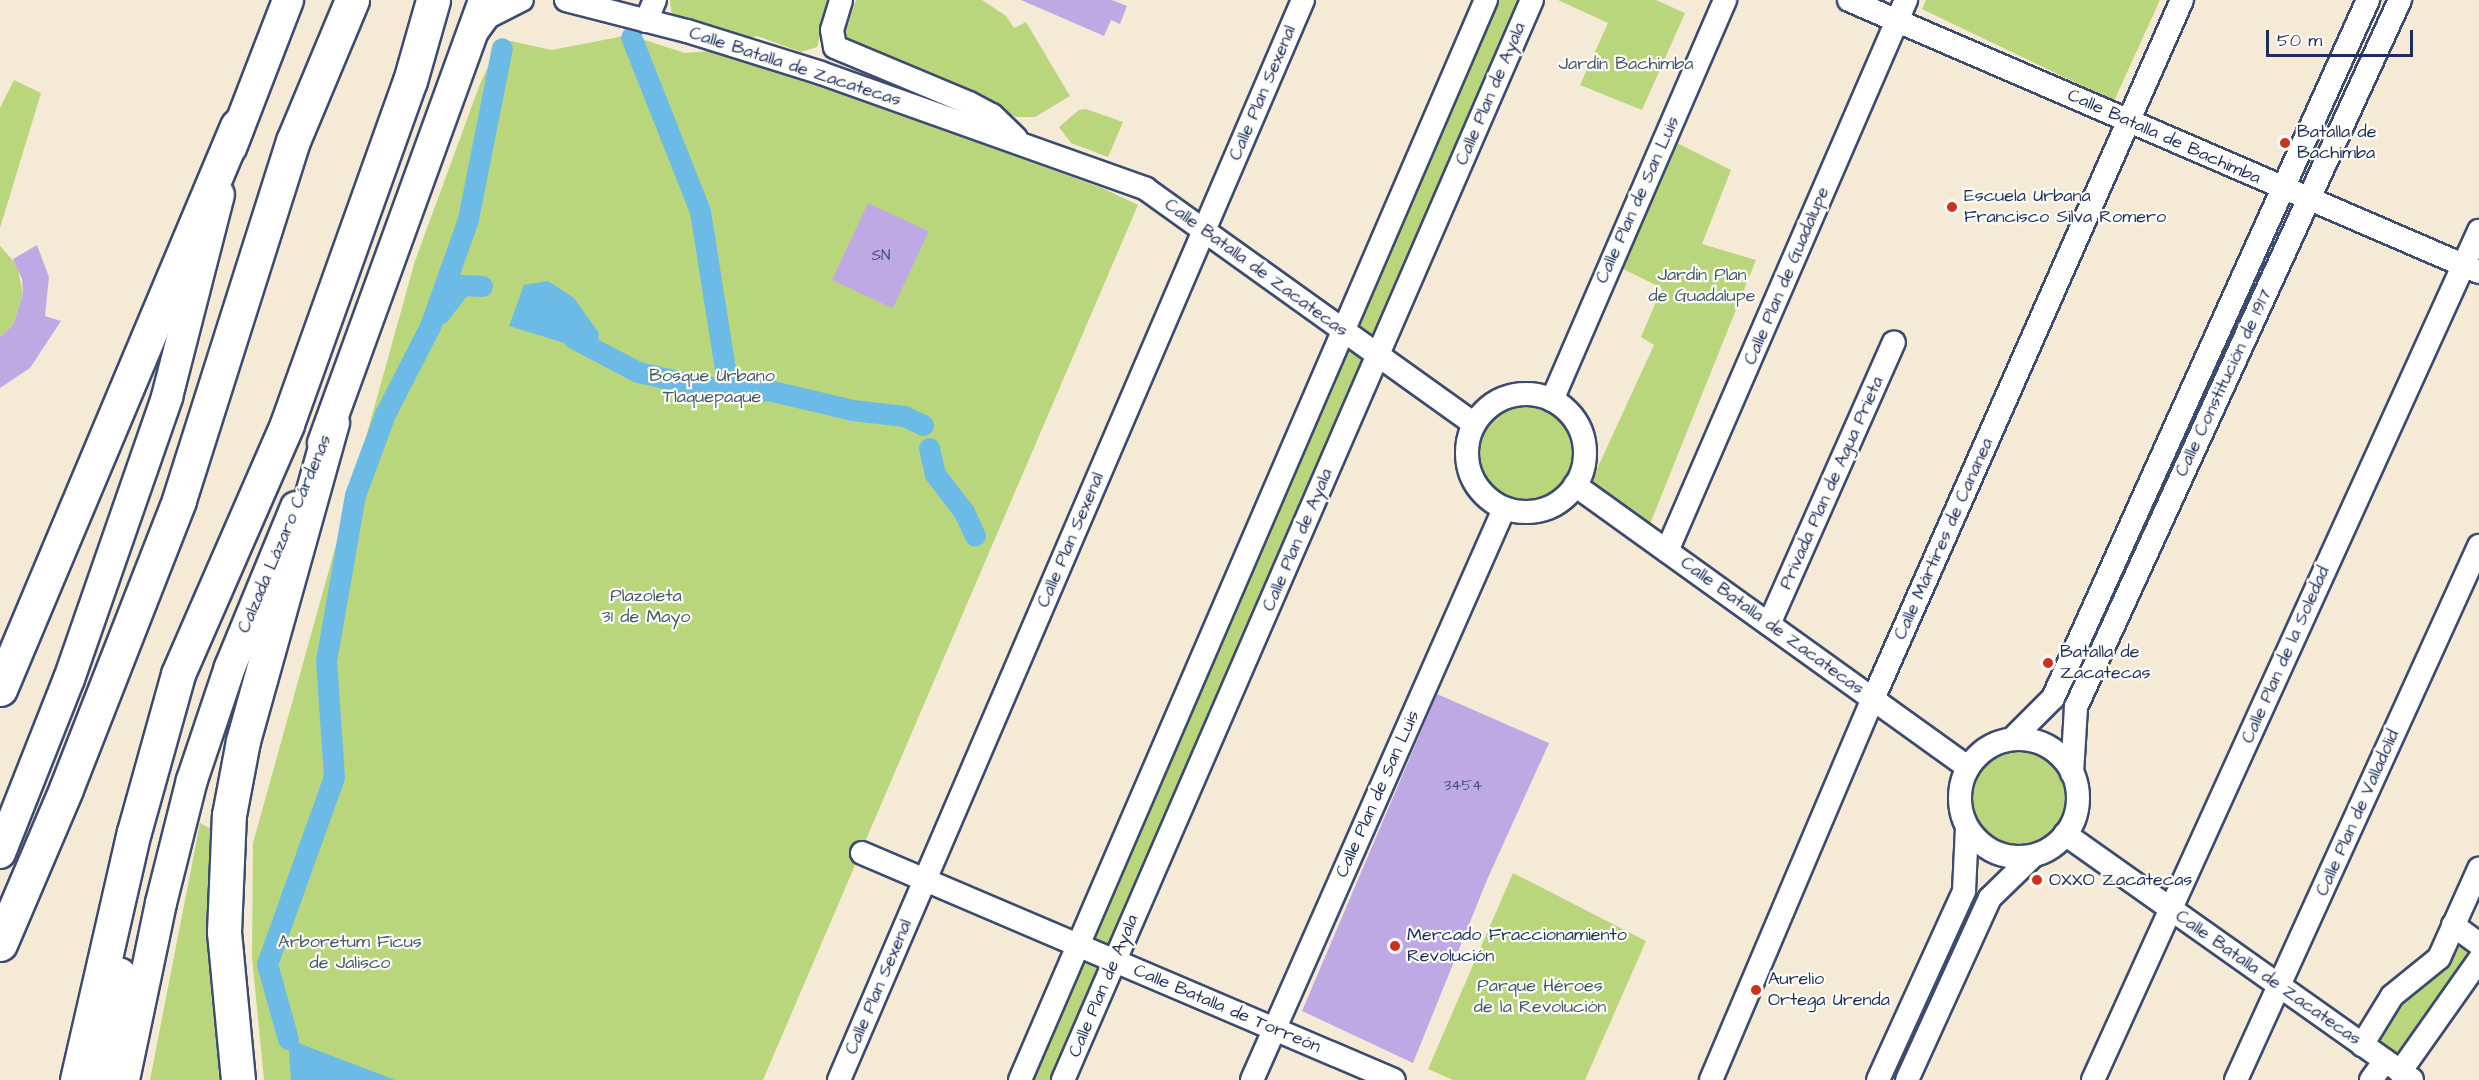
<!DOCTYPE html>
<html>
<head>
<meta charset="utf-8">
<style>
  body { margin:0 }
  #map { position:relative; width:2479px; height:1080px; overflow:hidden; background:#f5ead5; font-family:"Architects Daughter",sans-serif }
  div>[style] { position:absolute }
  .green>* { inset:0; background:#bad67c }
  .round { border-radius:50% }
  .water>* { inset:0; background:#6cbbe7 }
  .canal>* { height:21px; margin:-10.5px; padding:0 10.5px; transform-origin:10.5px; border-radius:10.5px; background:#6cbbe7 }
  .building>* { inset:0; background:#bfa9e5; transform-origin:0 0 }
  .roads { filter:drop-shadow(2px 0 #3c4b70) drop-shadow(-2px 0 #3c4b70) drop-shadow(0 2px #3c4b70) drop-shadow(0 -2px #3c4b70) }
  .minor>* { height:22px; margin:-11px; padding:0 11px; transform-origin:11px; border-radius:11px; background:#fff }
  .minor>.ring { margin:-11px; padding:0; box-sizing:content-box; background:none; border:22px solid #fff; border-radius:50% }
  .major>* { height:30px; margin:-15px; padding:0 15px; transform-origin:15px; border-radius:15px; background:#fff }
  .highway>* { height:33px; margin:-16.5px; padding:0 16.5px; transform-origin:16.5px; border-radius:16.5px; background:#fff }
  .dots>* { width:16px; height:16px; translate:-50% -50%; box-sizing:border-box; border:3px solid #fdfcf7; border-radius:50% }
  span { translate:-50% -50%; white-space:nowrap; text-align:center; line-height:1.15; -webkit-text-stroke:4.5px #fdfcf7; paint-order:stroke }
  .number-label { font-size:15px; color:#444e80 }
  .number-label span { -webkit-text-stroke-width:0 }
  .park-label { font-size:18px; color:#435966 }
  .street-label { font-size:18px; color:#1b2f5e }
  .poi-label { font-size:18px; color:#1b2f5e }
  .left { translate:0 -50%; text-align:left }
  .scale { position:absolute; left:2266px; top:30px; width:147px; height:27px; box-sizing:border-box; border:3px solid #1b2f5e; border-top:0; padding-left:8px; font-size:18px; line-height:21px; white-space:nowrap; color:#1b2f5e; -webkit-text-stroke:4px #fdfcf7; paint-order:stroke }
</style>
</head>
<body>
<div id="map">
  <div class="green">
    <div style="clip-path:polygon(670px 0,831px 0,817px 47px,801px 52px,757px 36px,745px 39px,672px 17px)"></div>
    <div style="clip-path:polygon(856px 0,982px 0,1006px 16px,1014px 28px,1026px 22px,1070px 96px,1035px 117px,1017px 117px,851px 52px,843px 37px)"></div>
    <div style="clip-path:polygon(1486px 0,1529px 0,1374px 348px,1343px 331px)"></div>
    <div style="clip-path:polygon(1558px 0,1656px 0,1685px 13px,1642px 110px,1580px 85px,1608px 23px)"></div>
    <div style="clip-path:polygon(1926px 0,2160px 0,2114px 101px,1922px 9px)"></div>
    <div style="clip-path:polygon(629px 35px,685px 53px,711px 51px,834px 90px,1102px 188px,1138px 205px,763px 1080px,264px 1080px,252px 957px,253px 843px,415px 261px,480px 84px,501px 39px,552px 50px)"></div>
    <div style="clip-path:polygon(14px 80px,41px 93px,0 228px,0 108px)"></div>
    <div style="clip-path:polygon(1086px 109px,1123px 122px,1108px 157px,1071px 143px,1059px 127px,1079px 110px)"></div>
    <div style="clip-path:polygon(1673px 141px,1731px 170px,1702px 244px,1756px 260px,1648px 529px,1591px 482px,1654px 345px,1641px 337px,1662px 288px,1617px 266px)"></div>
    <div style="clip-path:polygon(0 246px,17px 265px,23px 294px,13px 325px,0 337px)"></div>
    <div style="clip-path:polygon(1341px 336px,1378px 356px,1110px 959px,1078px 945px)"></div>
    <div class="round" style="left:1467px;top:394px;width:118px;height:118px"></div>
    <div class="round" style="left:1961px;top:740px;width:116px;height:116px"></div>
    <div style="clip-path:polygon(200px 823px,214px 830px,209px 900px,219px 1080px,150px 1080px)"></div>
    <div style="clip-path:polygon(1513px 873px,1646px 941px,1585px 1080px,1453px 1080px,1428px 1069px)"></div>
    <div style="clip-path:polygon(2453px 925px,2479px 944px,2405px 1080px,2371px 1080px,2385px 1061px,2362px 1045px)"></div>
    <div style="clip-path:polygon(1081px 950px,1109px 963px,1060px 1080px,1023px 1080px)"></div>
  </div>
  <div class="water">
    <div style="clip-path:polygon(548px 281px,574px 298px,599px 333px,597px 353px,509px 326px,524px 285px)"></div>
    <div style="clip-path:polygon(288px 1039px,395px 1080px,291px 1080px)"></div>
  </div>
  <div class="canal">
    <div style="left:439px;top:314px;width:37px;rotate:-52deg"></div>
    <div style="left:462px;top:285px;width:20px;rotate:3deg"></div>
    <div style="left:573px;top:338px;width:73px;rotate:27.6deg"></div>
    <div style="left:638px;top:372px;width:63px;rotate:12.9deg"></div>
    <div style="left:699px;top:386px;width:29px;rotate:4deg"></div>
    <div style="left:728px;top:388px;width:179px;rotate:-99deg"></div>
    <div style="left:700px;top:211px;width:187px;rotate:-111.6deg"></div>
    <div style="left:714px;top:387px;width:58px;rotate:3.9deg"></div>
    <div style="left:772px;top:391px;width:83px;rotate:13.2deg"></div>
    <div style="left:853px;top:410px;width:51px;rotate:6.7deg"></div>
    <div style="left:904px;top:416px;width:21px;rotate:25deg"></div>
    <div style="left:929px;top:448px;width:27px;rotate:77deg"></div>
    <div style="left:935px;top:474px;width:48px;rotate:52.7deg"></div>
    <div style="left:964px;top:512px;width:26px;rotate:65deg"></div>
    <div style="left:288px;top:1039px;width:78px;rotate:-105.6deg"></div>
    <div style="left:267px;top:964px;width:199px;rotate:-70.3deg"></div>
    <div style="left:334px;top:777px;width:116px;rotate:-93.9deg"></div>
    <div style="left:326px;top:661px;width:169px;rotate:-80.1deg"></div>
    <div style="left:355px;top:495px;width:86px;rotate:-69.7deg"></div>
    <div style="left:385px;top:414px;width:99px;rotate:-62.9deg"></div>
    <div style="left:430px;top:326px;width:114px;rotate:-70.4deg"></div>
    <div style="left:468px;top:219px;width:174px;rotate:-78.8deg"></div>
  </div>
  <div class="building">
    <div style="clip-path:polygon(1021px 0,1112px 0,1127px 6px,1120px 24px,1111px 20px,1104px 36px)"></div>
    <div style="left:868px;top:203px;width:67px;height:85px;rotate:25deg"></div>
    <div style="clip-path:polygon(37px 245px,49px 277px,45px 316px,61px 321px,30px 368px,0 388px,0 337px,13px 325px,23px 294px,22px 279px,13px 259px)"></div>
    <div style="clip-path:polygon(1437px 694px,1549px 743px,1487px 880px,1413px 1063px,1302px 1011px)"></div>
  </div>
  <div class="roads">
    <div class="minor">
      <div style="left:566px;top:0;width:125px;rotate:14.4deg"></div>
      <div style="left:687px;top:31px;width:140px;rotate:17.4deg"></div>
      <div style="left:821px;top:73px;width:345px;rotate:19.6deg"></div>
      <div style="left:1146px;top:189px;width:403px;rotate:35.6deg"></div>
      <div style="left:1849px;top:0;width:686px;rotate:23.35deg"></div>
      <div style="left:646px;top:21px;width:23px;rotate:-67deg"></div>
      <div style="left:475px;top:35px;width:22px;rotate:-54deg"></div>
      <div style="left:488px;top:17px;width:38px;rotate:-27deg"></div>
      <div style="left:835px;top:47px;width:145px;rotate:22.7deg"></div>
      <div style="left:969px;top:103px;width:26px;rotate:28deg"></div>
      <div style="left:992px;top:115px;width:33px;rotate:44deg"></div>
      <div style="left:835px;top:47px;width:17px;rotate:-100deg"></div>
      <div style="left:832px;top:30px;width:31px;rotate:-73deg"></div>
      <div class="ring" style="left:1467px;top:394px;width:96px;height:96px"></div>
      <div style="left:1552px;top:400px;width:436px;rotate:-66.6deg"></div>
      <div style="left:1575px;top:485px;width:484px;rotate:35.7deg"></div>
      <div style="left:1667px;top:551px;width:601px;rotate:-66.55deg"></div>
      <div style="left:1769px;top:624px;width:308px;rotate:-66.1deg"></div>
      <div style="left:2012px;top:739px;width:58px;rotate:-45deg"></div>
      <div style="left:2053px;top:698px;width:766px;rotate:-65.71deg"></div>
      <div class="ring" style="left:1960px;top:739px;width:96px;height:96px"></div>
      <div style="left:2072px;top:773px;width:66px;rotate:-86.5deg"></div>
      <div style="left:2076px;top:707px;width:778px;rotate:-65.38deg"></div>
      <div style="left:2065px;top:834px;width:425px;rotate:35.3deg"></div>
      <div style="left:862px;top:853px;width:578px;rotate:23.11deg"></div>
      <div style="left:2453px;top:925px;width:32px;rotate:36deg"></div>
      <div style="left:2362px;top:1045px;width:57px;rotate:-58.5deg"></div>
      <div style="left:2392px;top:996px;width:60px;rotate:-39deg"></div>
      <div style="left:2439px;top:958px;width:98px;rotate:-65.8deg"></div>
      <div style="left:2400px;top:1072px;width:137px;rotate:-54.8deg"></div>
      <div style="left:839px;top:1080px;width:1175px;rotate:-66.75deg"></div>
      <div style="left:1020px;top:1080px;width:1176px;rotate:-66.66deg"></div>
      <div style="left:1063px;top:1080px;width:1177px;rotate:-66.53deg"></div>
      <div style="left:1252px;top:1080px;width:624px;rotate:-66.19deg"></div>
      <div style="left:1711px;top:1080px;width:414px;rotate:-67deg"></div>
      <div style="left:1873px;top:699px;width:764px;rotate:-66.15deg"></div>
      <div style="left:1878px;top:1080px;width:208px;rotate:-65.5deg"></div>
      <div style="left:1964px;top:891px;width:63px;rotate:-87.3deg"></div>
      <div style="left:1907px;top:1080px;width:200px;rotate:-65.5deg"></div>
      <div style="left:1990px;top:898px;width:60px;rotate:-44.3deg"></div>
      <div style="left:2093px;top:1080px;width:933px;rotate:-65.55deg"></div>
      <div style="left:2236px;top:1080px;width:587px;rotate:-65.53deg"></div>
      <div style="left:2371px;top:1080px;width:24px;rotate:-54deg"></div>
    </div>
    <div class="major">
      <div style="left:231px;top:148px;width:159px;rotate:-68.9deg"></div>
      <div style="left:323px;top:443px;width:471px;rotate:-70deg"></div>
      <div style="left:0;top:853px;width:187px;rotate:-68.4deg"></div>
      <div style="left:69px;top:679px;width:299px;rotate:-70.8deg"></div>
      <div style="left:167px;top:397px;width:209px;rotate:-75.6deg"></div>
      <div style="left:124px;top:1080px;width:181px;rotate:-78.2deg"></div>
      <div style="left:161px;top:903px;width:127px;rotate:-75.9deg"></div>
      <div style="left:192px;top:780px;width:119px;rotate:-71.4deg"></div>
      <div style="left:230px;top:667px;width:173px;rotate:-67.6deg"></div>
    </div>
    <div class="highway">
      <div style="left:0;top:689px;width:611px;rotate:-67.17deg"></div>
      <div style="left:0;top:944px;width:168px;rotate:-66.9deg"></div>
      <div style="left:66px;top:789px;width:310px;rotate:-68.6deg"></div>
      <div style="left:179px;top:500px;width:377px;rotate:-72.4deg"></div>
      <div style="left:293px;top:141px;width:153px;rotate:-67.3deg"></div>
      <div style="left:77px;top:1080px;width:254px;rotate:-77.1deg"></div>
      <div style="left:134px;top:832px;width:164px;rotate:-74.4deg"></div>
      <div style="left:178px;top:674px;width:273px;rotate:-66.4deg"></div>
      <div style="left:287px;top:424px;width:364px;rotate:-70.3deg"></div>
      <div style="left:410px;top:81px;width:84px;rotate:-74.1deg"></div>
      <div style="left:110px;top:1080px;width:106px;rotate:-85.1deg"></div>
      <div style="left:238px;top:1080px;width:149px;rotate:-95.4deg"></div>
      <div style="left:224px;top:932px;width:117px;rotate:-87.6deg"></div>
      <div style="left:229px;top:815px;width:75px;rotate:-79.3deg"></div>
      <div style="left:243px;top:741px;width:331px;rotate:-74.4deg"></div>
    </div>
  </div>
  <div class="dots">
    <div style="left:2285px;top:143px;background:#c8321e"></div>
    <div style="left:1952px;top:207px;background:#c8321e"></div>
    <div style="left:2048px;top:663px;background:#c8321e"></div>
    <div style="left:2037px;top:880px;background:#c8321e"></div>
    <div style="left:1395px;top:946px;background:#c8321e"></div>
    <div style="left:1756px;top:990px;background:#c8321e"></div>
  </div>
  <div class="number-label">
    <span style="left:881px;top:256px">SN</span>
    <span style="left:1463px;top:786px">3454</span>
  </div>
  <div class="park-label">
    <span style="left:1626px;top:64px">Jardín Bachimba</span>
    <span style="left:1702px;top:286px">Jardín Plan<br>de Guadalupe</span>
    <span style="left:712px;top:387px">Bosque Urbano<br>Tlaquepaque</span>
    <span style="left:646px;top:607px">Plazoleta<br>31 de Mayo</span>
    <span style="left:350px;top:953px">Arboretum Ficus<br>de Jalisco</span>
    <span style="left:1540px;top:997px">Parque Héroes<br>de la Revolución</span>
  </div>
  <div class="street-label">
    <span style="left:795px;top:67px;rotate:18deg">Calle Batalla de Zacatecas</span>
    <span style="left:1263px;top:93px;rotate:-67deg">Calle Plan Sexenal</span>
    <span style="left:1491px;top:94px;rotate:-67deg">Calle Plan de Ayala</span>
    <span style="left:2164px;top:137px;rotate:24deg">Calle Batalla de Bachimba</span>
    <span style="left:1638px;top:200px;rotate:-66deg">Calle Plan de San Luis</span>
    <span style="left:1256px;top:268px;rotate:36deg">Calle Batalla de Zacatecas</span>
    <span style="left:1787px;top:276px;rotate:-67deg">Calle Plan de Guadalupe</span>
    <span style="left:2224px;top:383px;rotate:-65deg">Calle Constitución de 1917</span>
    <span style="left:1832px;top:483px;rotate:-66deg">Privada Plan de Agua Prieta</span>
    <span style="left:285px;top:534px;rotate:-67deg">Calzada Lázaro Cárdenas</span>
    <span style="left:1944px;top:539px;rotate:-66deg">Calle Mártires de Cananea</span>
    <span style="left:1071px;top:540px;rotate:-67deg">Calle Plan Sexenal</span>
    <span style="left:1298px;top:540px;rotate:-67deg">Calle Plan de Ayala</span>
    <span style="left:1772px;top:626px;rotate:36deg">Calle Batalla de Zacatecas</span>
    <span style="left:2286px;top:655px;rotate:-66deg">Calle Plan de la Soledad</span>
    <span style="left:1378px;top:794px;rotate:-66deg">Calle Plan de San Luis</span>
    <span style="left:2358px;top:813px;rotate:-66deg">Calle Plan de Valladolid</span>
    <span style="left:2268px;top:978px;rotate:35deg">Calle Batalla de Zacatecas</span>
    <span style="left:1104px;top:986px;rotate:-67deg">Calle Plan de Ayala</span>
    <span style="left:879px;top:987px;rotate:-67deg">Calle Plan Sexenal</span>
    <span style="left:1227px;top:1009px;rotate:23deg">Calle Batalla de Torreón</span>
  </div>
  <div class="poi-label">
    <span class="left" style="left:2297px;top:143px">Batalla de<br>Bachimba</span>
    <span class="left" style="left:1964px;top:207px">Escuela Urbana<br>Francisco Silva Romero</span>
    <span class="left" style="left:2060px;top:663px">Batalla de<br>Zacatecas</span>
    <span class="left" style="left:2049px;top:880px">OXXO Zacatecas</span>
    <span class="left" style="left:1407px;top:946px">Mercado Fraccionamiento<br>Revolución</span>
    <span class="left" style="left:1768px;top:990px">Aurelio<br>Ortega Urenda</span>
  </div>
  <div class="scale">50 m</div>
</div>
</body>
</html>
